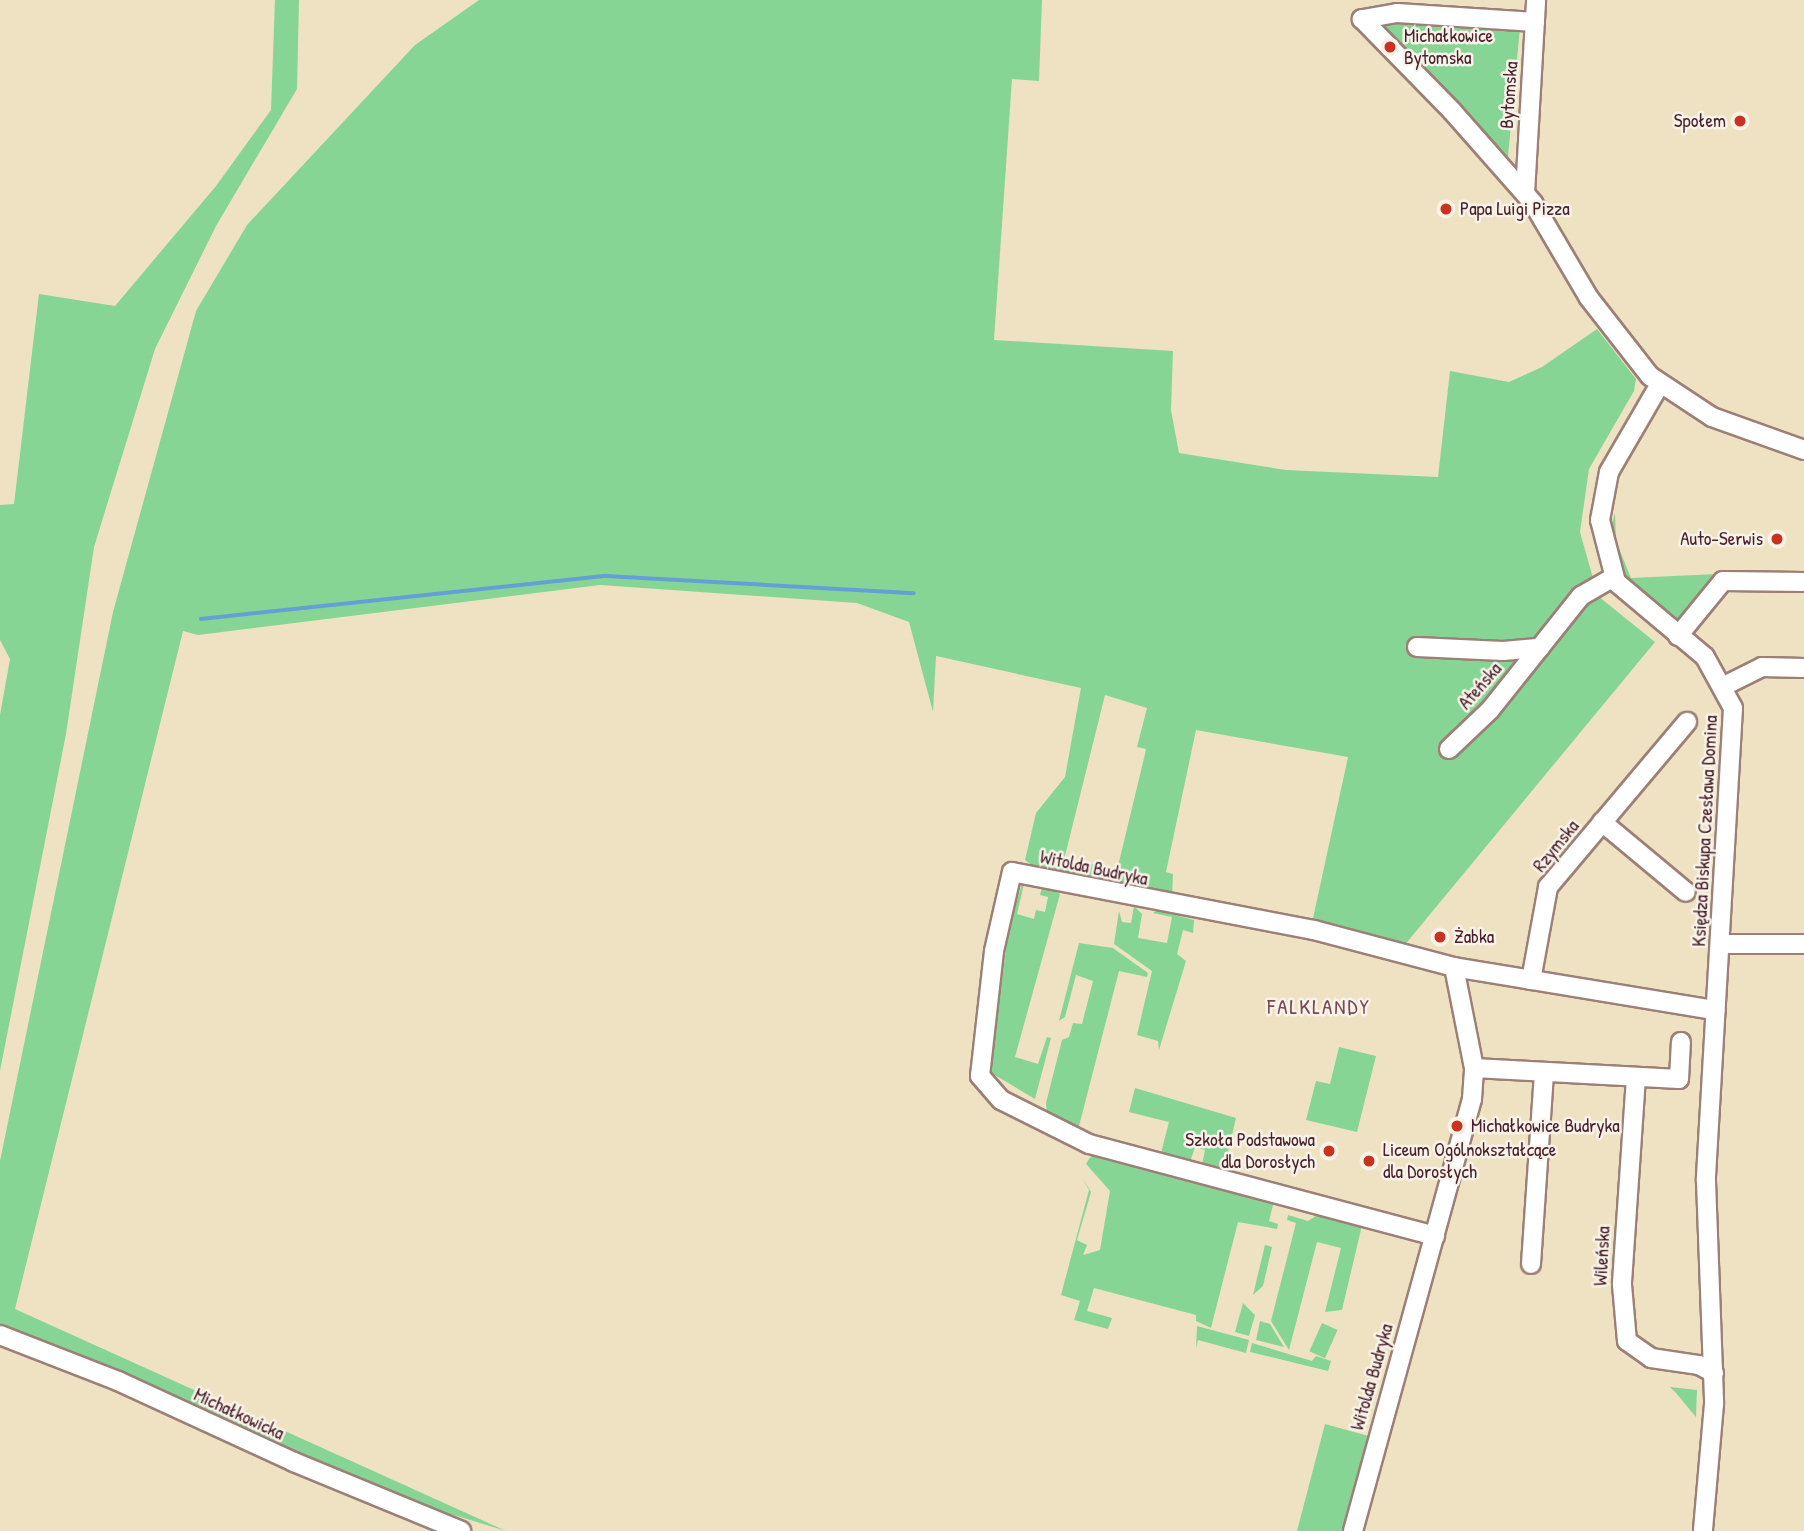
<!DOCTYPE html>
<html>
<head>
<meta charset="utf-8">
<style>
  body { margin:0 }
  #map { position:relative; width:1804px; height:1531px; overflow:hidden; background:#eee2c3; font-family:"Patrick Hand",sans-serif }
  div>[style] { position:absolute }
  .green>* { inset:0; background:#87d594; transform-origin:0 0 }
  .stream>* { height:3.5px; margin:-1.75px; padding:0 1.75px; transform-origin:1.75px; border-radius:1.75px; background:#64a0d5 }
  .roads { filter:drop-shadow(2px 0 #9c8077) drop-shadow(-2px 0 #9c8077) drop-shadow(0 2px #9c8077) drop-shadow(0 -2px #9c8077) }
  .minor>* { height:18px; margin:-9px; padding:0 9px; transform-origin:9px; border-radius:9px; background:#fff }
  .dots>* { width:19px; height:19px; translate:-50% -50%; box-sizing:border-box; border:4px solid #f7f3e8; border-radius:50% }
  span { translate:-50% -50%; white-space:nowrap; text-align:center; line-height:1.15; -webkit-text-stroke:5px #f7f3e8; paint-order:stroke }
  .poi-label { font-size:19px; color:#4a1f2b }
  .left { translate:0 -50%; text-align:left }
  .right { translate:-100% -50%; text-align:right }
  .street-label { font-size:19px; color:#4a1f2b }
  .neighbourhood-label { font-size:21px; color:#794958; letter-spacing:2px }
</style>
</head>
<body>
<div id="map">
  <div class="green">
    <div style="clip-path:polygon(275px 0,299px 0,297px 89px,216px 226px,155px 349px,94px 547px,66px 734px,0 1071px,0 715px,10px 659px,0 640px,0 505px,14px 504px,39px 294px,115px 306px,216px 186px,271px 110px)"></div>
    <div style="clip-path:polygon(479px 0,1042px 0,1039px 81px,1012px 79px,994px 340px,1173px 351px,1171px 410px,1179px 453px,1286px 470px,1438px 477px,1450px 371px,1509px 382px,1542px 367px,1597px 329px,1636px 379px,1634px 391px,1589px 469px,1580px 532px,1598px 596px,1655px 642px,1403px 947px,1312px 923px,1348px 757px,1196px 730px,1166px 872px,1173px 874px,1172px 898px,1113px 887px,1145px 754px,1146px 749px,1137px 747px,1147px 708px,1105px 695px,1064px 860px,1100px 865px,1096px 878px,1083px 881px,1034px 867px,1025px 860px,1036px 813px,1065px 777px,1081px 688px,936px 656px,933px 712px,909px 622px,857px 603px,600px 585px,198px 635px,183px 631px,15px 1309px,506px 1531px,428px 1507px,0 1325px,0 1161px,113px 612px,196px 311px,247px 225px,415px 45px)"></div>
    <div style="clip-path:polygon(1390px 20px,1520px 27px,1508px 157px,1377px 23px)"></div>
    <div style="clip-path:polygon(1615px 513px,1616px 541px,1631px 578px,1717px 574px,1680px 619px,1672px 618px,1626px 580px,1611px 527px)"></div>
    <div style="clip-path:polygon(1023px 880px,1033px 884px,1024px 884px,1017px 914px,1034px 919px,1036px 910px,1045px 912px,1048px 897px,1040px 895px,1043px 884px,1060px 894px,1015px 1057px,1038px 1064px,1047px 1037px,1051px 1038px,1035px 1099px,983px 1068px,985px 1060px,991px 1061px,1008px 934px,1001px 931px,1003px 924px,1010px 925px)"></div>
    <div style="clip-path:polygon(1134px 906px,1142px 914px,1138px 938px,1167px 943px,1172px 917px,1153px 913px,1157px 910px,1194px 920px,1193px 933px,1183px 930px,1177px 954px,1186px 961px,1159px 1050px,1158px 1041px,1137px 1035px,1152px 971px,1114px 944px,1119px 911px,1122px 922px,1131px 923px)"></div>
    <div style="clip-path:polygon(1079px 943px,1113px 948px,1148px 973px,1147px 977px,1119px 971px,1078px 1130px,1047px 1114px,1046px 1103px,1062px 1040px,1069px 1037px,1073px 1023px,1082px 1024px,1093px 981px,1076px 975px,1065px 1017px,1059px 1021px)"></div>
    <div style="clip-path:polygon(1339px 1047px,1376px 1056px,1357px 1132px,1306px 1120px,1316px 1081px,1330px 1084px)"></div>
    <div style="clip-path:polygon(1135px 1088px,1236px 1118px,1225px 1165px,1219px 1170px,1202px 1165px,1205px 1150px,1195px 1147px,1190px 1162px,1161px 1153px,1169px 1122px,1129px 1112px)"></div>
    <div style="clip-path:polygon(1093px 1153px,1275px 1197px,1269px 1221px,1278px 1224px,1277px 1229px,1238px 1222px,1211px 1328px,1196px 1321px,1196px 1315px,1094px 1288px,1087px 1311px,1112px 1318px,1108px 1329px,1074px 1320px,1080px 1301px,1061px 1295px,1089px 1190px,1082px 1177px,1091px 1192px,1077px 1240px,1087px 1245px,1083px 1255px,1100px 1250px,1110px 1191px,1086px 1164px)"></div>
    <div style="clip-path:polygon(1325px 1210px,1363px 1221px,1342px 1310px,1325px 1312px,1341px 1248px,1317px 1242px,1289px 1350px,1271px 1321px,1296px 1223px,1287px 1220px,1288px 1215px,1308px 1221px)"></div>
    <div style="clip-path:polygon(1265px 1245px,1272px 1247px,1263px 1286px,1253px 1295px)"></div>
    <div style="clip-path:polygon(1243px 1303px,1255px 1315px,1249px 1336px,1235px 1332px)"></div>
    <div style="clip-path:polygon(1260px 1321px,1270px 1324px,1284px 1347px,1256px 1340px)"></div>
    <div style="left:1322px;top:1323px;width:17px;height:31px;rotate:24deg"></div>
    <div style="clip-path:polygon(1197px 1326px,1249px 1340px,1246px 1353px,1198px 1340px,1196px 1348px)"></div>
    <div style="clip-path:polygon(1252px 1343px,1312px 1361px,1316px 1356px,1331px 1361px,1328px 1371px,1250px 1352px)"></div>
    <div style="clip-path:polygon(1670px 1387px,1697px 1390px,1696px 1417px,1676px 1393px)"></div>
    <div style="clip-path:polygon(1325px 1424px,1372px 1437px,1345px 1531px,1297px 1531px)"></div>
  </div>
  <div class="stream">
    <div style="left:201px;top:619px;width:407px;rotate:-6.1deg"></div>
    <div style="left:606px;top:576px;width:308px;rotate:3.2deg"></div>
  </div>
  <div class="roads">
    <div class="minor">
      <div style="left:1535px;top:22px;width:138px;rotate:-176.3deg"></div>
      <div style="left:1397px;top:13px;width:36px;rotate:170deg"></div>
      <div style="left:1362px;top:19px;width:129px;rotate:45.6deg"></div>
      <div style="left:1452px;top:111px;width:123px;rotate:48.6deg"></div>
      <div style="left:1533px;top:203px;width:110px;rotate:59.5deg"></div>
      <div style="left:1589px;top:298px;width:99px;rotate:52deg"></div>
      <div style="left:1650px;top:376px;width:74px;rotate:33.5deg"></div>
      <div style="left:1712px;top:417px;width:98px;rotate:19.7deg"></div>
      <div style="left:1525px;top:193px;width:193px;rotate:-86.7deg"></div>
      <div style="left:1660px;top:384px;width:102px;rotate:120.1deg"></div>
      <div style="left:1609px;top:472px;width:49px;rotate:100.6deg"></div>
      <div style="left:1600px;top:520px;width:64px;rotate:75.5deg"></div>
      <div style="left:1616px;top:582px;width:116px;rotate:40.1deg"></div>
      <div style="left:1705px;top:657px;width:58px;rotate:61.2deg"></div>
      <div style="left:1733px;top:708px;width:474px;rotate:93.3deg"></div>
      <div style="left:1706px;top:1181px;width:223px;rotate:87.9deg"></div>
      <div style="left:1714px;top:1404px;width:127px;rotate:95deg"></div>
      <div style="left:1678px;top:636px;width:71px;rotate:-50.7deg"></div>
      <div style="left:1723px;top:581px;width:81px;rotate:0.7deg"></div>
      <div style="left:1417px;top:647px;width:86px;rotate:2.7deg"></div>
      <div style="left:1503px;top:651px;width:37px;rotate:-5deg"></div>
      <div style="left:1724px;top:686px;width:42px;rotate:-26.6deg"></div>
      <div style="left:1762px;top:667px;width:42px;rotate:1.4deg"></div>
      <div style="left:1449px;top:749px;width:57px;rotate:-43.6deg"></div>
      <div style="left:1490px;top:710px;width:146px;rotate:-51.4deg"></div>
      <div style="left:1581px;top:596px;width:38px;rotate:-30deg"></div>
      <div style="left:1602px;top:822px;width:109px;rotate:39.8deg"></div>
      <div style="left:1720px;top:944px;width:84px"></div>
      <div style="left:1531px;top:980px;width:95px;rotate:-79.6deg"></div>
      <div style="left:1548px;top:887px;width:216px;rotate:-49.9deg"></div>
      <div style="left:1474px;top:1068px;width:205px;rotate:3.1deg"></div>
      <div style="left:1679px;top:1079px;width:37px;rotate:-87deg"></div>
      <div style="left:1636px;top:1077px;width:208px;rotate:93.9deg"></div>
      <div style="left:1622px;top:1285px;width:56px;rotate:84.9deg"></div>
      <div style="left:1627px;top:1341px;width:29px;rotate:35deg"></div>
      <div style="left:1651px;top:1358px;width:49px;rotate:8.3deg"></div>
      <div style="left:1699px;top:1365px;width:17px;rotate:28deg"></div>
      <div style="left:1435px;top:1236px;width:358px;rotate:-165.1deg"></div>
      <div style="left:1089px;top:1144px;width:98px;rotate:-153.4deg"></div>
      <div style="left:1001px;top:1100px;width:32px;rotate:-131deg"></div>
      <div style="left:980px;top:1076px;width:126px;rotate:-83.6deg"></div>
      <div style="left:994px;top:951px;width:81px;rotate:-77.2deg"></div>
      <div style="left:1012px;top:872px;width:308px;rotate:10.9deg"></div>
      <div style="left:1314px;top:930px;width:145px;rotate:14.8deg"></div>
      <div style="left:1454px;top:967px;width:265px;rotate:9.4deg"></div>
      <div style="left:1531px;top:1264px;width:192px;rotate:-86.1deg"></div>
      <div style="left:0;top:1335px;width:127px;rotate:21.3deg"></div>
      <div style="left:118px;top:1381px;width:194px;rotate:24.7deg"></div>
      <div style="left:294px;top:1462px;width:181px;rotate:22.4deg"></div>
      <div style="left:1353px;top:1531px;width:448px;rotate:-74.6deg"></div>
      <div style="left:1472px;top:1099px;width:31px;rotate:-86deg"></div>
      <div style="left:1474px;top:1068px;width:103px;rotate:-101.2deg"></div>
    </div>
  </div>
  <div class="dots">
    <div style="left:1390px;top:47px;background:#c8321e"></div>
    <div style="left:1740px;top:121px;background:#c8321e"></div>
    <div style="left:1446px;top:209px;background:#c8321e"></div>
    <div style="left:1777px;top:539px;background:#c8321e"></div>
    <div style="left:1440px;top:937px;background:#c8321e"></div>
    <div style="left:1457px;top:1126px;background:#c8321e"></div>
    <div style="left:1329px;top:1151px;background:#c8321e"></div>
    <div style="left:1369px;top:1161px;background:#c8321e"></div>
  </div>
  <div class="poi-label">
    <span class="left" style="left:1404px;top:47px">Michałkowice<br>Bytomska</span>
    <span class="right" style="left:1726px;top:121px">Społem</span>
    <span class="left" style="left:1460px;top:209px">Papa Luigi Pizza</span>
    <span class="right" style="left:1763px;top:539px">Auto-Serwis</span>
    <span class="left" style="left:1454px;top:937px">Żabka</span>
    <span class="left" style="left:1471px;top:1126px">Michałkowice Budryka</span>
    <span class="right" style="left:1315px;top:1151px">Szkoła Podstawowa<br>dla Dorosłych</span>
    <span class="left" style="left:1383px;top:1161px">Liceum Ogólnokształcące<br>dla Dorosłych</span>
  </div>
  <div class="street-label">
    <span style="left:1509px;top:95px;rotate:-86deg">Bytomska</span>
    <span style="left:1480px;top:686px;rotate:-49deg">Ateńska</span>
    <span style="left:1705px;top:831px;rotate:-87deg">Księdza Biskupa Czesława Domina</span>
    <span style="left:1556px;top:846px;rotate:-51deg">Rzymska</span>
    <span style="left:1094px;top:868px;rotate:12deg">Witolda Budryka</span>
    <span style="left:1602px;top:1256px;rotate:-87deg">Wileńska</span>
    <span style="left:1372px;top:1377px;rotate:-74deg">Witolda Budryka</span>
    <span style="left:239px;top:1414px;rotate:25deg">Michałkowicka</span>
  </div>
  <div class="neighbourhood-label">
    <span style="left:1319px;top:1007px">FALKLANDY</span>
  </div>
</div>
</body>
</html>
